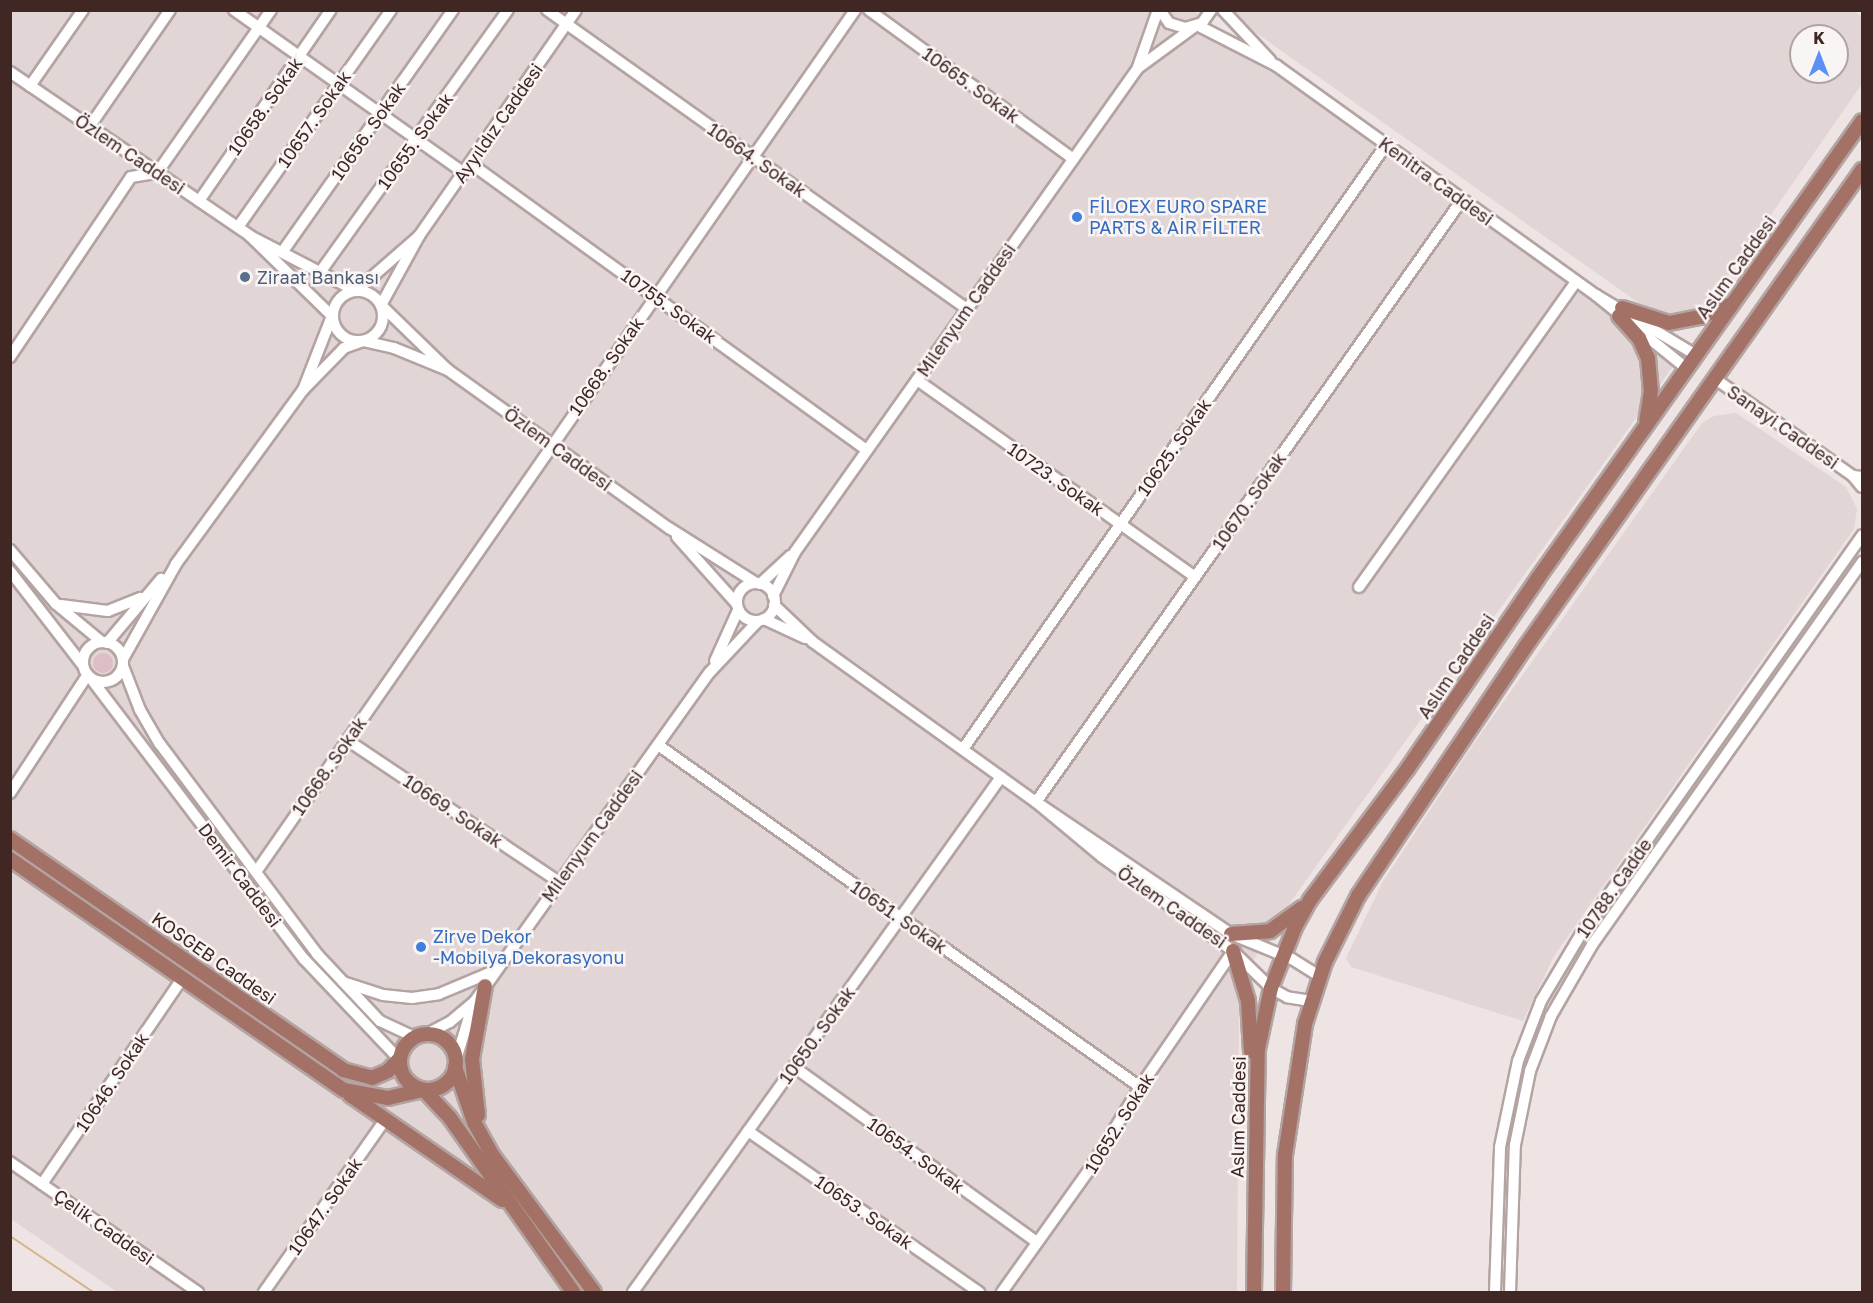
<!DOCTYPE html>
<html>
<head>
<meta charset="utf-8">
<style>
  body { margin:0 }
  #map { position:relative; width:1873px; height:1303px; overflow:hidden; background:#eee4e4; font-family:"Golos Text",sans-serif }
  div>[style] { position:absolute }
  .built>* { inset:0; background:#e2d5d6 }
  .green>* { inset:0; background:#dfbdc7 }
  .round { border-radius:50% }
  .stream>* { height:2px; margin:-1px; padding:0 1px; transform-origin:1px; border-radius:1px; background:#d4b58b }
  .roads { filter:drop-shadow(2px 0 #b3a4a2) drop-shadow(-2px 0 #b3a4a2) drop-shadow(0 2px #b3a4a2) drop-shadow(0 -2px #b3a4a2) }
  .minor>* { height:10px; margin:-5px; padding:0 5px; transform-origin:5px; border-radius:5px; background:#fff }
  .minor>.ring { margin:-5px; padding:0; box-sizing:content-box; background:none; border:10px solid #fff; border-radius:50% }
  .major>* { height:14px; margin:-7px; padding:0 7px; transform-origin:7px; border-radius:7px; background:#a47167 }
  .major>.ring { margin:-7px; padding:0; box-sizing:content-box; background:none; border:14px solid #a47167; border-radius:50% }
  .dots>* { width:16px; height:16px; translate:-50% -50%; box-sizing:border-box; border:3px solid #faf5f5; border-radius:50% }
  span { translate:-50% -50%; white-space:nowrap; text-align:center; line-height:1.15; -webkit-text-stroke:5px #faf5f5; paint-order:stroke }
  .street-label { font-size:18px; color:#402723 }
  .shop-label { font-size:18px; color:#366cbe }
  .left { translate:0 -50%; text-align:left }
  .service-label { font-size:18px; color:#4e5e75 }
  .frame { position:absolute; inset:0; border:12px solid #402723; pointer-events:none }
  .north { position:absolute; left:1789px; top:24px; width:60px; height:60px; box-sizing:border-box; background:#faf5f5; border:2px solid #b0a3a1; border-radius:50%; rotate:0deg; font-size:16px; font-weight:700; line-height:24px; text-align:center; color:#402723 }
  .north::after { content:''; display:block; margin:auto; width:21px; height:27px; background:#5b8ff5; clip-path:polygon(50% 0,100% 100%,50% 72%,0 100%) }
</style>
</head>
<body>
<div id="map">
  <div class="built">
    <div style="clip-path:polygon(11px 11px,1194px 11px,1681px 355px,1282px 914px,1251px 964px,1239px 1011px,1237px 1292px,117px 1292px,11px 1219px)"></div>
    <div style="clip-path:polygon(evenodd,1233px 11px,1854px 11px,1862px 17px,1862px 84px,1715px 295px,1692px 312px,1662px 314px,1646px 308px,1245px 25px,1233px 11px,1801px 36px,1837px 36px,1837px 72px,1801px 72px,1801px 36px)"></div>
    <div style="clip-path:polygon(1736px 413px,1846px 487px,1857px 509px,1854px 529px,1554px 956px,1523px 1021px,1351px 967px,1346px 958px,1382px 883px,1472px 746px,1702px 423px,1714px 416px)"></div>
  </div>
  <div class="green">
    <div class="round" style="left:93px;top:653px;width:20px;height:20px"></div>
  </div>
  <div class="stream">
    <div style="left:10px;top:1236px;width:100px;rotate:34deg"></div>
  </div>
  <div class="roads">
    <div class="minor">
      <div style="left:234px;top:10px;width:281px;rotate:35.3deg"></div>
      <div style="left:547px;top:10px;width:516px;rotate:35.45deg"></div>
      <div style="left:869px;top:10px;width:253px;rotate:36.1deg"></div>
      <div style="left:1160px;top:10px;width:16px;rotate:55deg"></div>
      <div style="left:1169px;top:23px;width:17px;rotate:17deg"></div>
      <div style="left:1185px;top:28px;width:18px;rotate:-16deg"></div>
      <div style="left:1202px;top:23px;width:16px;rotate:-55deg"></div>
      <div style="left:1223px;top:10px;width:69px;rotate:46.8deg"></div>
      <div style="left:1197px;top:25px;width:90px;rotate:27.1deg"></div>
      <div style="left:1277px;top:66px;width:393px;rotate:35.7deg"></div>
      <div style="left:1138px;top:67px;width:60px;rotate:-70.7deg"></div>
      <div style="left:10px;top:72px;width:291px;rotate:34.3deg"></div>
      <div style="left:30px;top:86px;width:93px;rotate:-55.1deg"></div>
      <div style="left:90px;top:126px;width:141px;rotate:-55.4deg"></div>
      <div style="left:470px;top:163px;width:490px;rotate:35.9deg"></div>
      <div style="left:199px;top:201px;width:232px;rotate:-55.4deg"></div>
      <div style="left:238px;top:227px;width:266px;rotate:-54.8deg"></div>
      <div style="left:250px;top:236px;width:119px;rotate:27.4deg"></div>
      <div style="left:356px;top:291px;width:84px;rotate:-41.1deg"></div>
      <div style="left:419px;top:236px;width:79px;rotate:118.8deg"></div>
      <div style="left:381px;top:305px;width:93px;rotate:44.1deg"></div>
      <div style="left:448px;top:370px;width:58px;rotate:-157.8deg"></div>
      <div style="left:394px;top:348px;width:32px;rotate:-167deg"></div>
      <div style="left:363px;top:341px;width:20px;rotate:160deg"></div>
      <div style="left:344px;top:348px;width:59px;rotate:134.3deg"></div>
      <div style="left:303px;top:390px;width:79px;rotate:-68.6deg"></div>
      <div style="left:332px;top:316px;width:115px;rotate:-135.7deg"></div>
      <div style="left:419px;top:236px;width:275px;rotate:-55.2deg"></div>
      <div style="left:283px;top:251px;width:295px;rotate:-54.8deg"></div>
      <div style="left:321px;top:271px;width:321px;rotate:-54.4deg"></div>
      <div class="ring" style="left:333px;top:291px;width:40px;height:40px"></div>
      <div style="left:10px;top:357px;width:217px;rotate:-56.1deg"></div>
      <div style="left:131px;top:177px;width:26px;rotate:-9deg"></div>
      <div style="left:157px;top:173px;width:199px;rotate:-55deg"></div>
      <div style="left:1686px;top:368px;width:116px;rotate:-141deg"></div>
      <div style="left:1596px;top:295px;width:117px;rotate:31deg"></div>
      <div style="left:448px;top:370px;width:272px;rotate:35.6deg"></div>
      <div style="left:669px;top:528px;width:103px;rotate:32.3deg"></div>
      <div style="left:1714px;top:378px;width:170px;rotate:35.2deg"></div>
      <div style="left:917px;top:380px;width:341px;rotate:35.3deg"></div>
      <div style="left:1862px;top:477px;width:9px;rotate:-174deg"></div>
      <div style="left:1853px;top:476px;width:14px;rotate:51deg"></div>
      <div style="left:677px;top:537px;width:90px;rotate:48.2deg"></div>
      <div style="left:10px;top:550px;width:71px;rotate:49.6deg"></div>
      <div style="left:56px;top:604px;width:60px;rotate:39.6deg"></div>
      <div style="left:10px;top:571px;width:118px;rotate:52.3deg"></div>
      <div class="ring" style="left:737px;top:583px;width:28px;height:28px"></div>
      <div style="left:760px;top:584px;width:41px;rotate:-43deg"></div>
      <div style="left:1359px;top:587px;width:374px;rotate:-54.6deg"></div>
      <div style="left:773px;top:596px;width:49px;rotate:-63.4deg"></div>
      <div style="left:795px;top:552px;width:593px;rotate:-54.68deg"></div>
      <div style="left:1138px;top:68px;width:69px;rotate:-36.2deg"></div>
      <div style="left:61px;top:605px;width:47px;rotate:7.3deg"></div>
      <div style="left:108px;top:611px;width:35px;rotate:-22deg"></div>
      <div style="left:774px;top:605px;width:54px;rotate:43.5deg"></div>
      <div style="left:813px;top:642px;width:274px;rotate:35.7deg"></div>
      <div style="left:1036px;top:802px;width:737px;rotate:-54.72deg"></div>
      <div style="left:764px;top:619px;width:45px;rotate:24.9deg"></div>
      <div class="ring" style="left:83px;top:642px;width:30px;height:30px"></div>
      <div style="left:107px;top:643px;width:84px;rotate:-49.8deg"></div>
      <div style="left:123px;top:659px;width:109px;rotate:-60.8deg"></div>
      <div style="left:176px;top:564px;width:215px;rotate:-53.9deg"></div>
      <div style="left:715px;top:661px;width:56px;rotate:-65.7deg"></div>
      <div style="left:123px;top:666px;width:47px;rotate:68.9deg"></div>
      <div style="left:140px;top:710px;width:39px;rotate:60deg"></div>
      <div style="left:160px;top:744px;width:262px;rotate:53.2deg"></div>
      <div style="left:317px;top:954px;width:92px;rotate:46.8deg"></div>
      <div style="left:380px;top:1021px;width:38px;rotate:25deg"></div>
      <div style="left:92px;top:680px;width:350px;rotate:52.8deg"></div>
      <div style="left:304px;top:959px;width:138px;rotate:46.5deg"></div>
      <div style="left:347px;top:740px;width:255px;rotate:33.8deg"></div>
      <div style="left:658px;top:745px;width:591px;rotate:35.36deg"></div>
      <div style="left:963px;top:749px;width:737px;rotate:-55deg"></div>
      <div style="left:10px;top:793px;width:140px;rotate:-56.7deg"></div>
      <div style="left:256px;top:872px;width:1050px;rotate:-55.2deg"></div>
      <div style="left:343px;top:982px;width:42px;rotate:18deg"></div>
      <div style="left:383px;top:995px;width:29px;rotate:6deg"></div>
      <div style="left:412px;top:998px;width:27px;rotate:-8deg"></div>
      <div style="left:439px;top:994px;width:60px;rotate:-22.7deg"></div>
      <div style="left:1311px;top:1001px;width:24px;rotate:-171deg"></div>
      <div style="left:1287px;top:997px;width:18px;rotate:-151deg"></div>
      <div style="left:1271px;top:988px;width:53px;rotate:-135.8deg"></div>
      <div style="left:1233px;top:951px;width:161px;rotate:-144.3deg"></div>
      <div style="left:1102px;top:857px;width:86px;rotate:-140.2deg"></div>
      <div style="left:1036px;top:802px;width:235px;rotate:34.1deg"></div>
      <div style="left:1231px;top:934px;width:66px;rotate:22.3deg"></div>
      <div style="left:1292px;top:959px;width:32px;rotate:32deg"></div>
      <div style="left:427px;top:1034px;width:26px;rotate:-28deg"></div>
      <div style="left:450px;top:1022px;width:33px;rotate:-40deg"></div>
      <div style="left:475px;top:1001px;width:404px;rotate:-54.5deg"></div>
      <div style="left:710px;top:672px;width:70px;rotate:-46.7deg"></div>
      <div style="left:456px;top:1060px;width:55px;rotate:-73.2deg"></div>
      <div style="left:794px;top:1067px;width:299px;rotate:35.8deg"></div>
      <div style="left:748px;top:1131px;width:282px;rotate:34.9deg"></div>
      <div style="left:10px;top:1162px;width:229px;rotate:34.7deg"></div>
      <div style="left:42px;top:1184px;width:248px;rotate:-55.7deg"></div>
      <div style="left:264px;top:1292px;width:210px;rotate:-54.9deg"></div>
      <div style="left:633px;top:1292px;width:633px;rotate:-54.45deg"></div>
      <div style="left:1002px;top:1292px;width:155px;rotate:-54.5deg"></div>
      <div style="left:1092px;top:1166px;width:92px;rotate:-58.7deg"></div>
      <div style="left:1140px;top:1087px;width:165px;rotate:-55.6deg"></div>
      <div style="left:1495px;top:1292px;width:145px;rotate:-88deg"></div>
      <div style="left:1500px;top:1147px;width:88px;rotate:-78.2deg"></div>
      <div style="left:1518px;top:1061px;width:64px;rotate:-69deg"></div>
      <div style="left:1541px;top:1001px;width:78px;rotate:-59.2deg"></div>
      <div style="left:1581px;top:934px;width:488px;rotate:-54.8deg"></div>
      <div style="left:1510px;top:1292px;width:147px;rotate:-88.1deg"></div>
      <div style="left:1515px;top:1145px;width:76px;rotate:-78.5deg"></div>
      <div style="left:1530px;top:1071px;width:59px;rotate:-69.1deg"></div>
      <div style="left:1551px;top:1016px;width:82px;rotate:-60deg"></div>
      <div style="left:1592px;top:945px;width:469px;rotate:-54.8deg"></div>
    </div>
    <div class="major">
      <div style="left:1622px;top:308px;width:49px;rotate:17.7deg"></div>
      <div style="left:1669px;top:323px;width:33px;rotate:-11deg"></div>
      <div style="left:1701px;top:317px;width:30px;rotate:-23deg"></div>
      <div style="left:1619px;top:316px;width:30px;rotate:48deg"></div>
      <div style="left:1639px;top:338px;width:22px;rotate:66deg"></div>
      <div style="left:1648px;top:358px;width:33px;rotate:85deg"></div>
      <div style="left:1651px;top:391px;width:30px;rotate:99deg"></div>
      <div style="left:10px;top:839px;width:405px;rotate:34.7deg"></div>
      <div style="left:343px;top:1070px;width:30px;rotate:15deg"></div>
      <div style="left:372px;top:1078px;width:17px;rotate:-24deg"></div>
      <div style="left:388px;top:1071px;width:16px;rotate:-47deg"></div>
      <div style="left:10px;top:859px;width:406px;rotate:34.7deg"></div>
      <div style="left:344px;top:1090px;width:45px;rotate:10.3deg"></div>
      <div style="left:388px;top:1098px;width:37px;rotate:-13deg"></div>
      <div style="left:424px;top:1090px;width:38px;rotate:47deg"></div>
      <div style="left:450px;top:1118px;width:213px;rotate:54.7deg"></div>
      <div style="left:1231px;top:934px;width:39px;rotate:-4deg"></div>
      <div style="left:1270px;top:931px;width:39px;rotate:-36deg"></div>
      <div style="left:1233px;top:951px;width:52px;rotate:73.3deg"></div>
      <div style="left:1248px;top:1001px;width:50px;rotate:86.6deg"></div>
      <div class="ring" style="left:400px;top:1034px;width:42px;height:42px"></div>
      <div style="left:455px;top:1067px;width:58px;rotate:70.9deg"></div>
      <div style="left:474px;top:1122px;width:39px;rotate:61deg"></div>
      <div style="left:493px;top:1156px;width:169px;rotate:53.4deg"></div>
      <div style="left:350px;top:1095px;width:185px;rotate:34.6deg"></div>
      <div style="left:478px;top:1115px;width:56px;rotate:-96.1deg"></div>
      <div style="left:472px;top:1059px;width:74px;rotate:-79.9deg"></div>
      <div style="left:1254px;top:1292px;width:243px;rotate:-89.1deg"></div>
      <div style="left:1258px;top:1049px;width:62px;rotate:-78deg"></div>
      <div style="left:1271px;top:988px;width:66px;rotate:-68.5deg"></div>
      <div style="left:1295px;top:927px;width:31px;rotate:-61deg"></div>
      <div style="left:1310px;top:900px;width:164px;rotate:-53.4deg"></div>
      <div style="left:1408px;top:768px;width:230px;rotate:-55.6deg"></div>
      <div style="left:1538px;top:578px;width:560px;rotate:-54.66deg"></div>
      <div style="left:1283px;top:1292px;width:137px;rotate:-89.2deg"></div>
      <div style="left:1285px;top:1155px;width:133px;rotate:-81.3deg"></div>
      <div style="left:1305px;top:1024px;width:65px;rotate:-72.1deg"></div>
      <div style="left:1325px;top:962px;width:74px;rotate:-63.4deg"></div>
      <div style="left:1358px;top:896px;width:301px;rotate:-56.1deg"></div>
      <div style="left:1526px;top:646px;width:583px;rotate:-54.78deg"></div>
    </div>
  </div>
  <div class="dots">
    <div style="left:1077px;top:217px;background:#3f7fe0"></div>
    <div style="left:245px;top:277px;background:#5c6f8a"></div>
    <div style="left:421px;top:947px;background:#3f7fe0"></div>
  </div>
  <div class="street-label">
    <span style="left:971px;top:85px;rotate:36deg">10665. Sokak</span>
    <span style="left:265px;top:106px;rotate:-55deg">10658. Sokak</span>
    <span style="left:314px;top:119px;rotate:-55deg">10657. Sokak</span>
    <span style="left:498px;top:123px;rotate:-55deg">Ayyıldız Caddesi</span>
    <span style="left:368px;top:131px;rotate:-55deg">10656. Sokak</span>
    <span style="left:415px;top:141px;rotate:-54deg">10655. Sokak</span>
    <span style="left:130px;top:154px;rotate:34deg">Özlem Caddesi</span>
    <span style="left:757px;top:160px;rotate:35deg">10664. Sokak</span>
    <span style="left:1436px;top:181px;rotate:36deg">Kenitra Caddesi</span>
    <span style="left:1736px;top:267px;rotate:-54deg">Aslım Caddesi</span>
    <span style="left:669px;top:306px;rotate:36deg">10755. Sokak</span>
    <span style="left:966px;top:310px;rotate:-55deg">Milenyum Caddesi</span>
    <span style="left:606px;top:366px;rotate:-55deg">10668. Sokak</span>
    <span style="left:1783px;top:427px;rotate:35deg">Sanayi Caddesi</span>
    <span style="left:1174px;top:447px;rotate:-55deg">10625. Sokak</span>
    <span style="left:558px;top:449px;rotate:36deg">Özlem Caddesi</span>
    <span style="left:1056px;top:479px;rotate:35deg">10723. Sokak</span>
    <span style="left:1249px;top:501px;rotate:-55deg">10670. Sokak</span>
    <span style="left:1456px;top:666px;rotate:-56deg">Aslım Caddesi</span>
    <span style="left:329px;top:766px;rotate:-55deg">10668. Sokak</span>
    <span style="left:453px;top:811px;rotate:34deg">10669. Sokak</span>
    <span style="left:592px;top:836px;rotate:-54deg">Milenyum Caddesi</span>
    <span style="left:240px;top:875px;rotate:53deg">Demir Caddesi</span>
    <span style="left:1614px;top:888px;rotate:-55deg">10788. Cadde</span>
    <span style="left:1172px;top:907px;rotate:35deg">Özlem Caddesi</span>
    <span style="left:899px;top:917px;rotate:35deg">10651. Sokak</span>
    <span style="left:214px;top:958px;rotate:35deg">KOSGEB Caddesi</span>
    <span style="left:817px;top:1035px;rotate:-54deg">10650. Sokak</span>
    <span style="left:112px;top:1082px;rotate:-56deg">10646. Sokak</span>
    <span style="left:1238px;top:1117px;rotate:-89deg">Aslım Caddesi</span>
    <span style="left:1119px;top:1123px;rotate:-58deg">10652. Sokak</span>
    <span style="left:916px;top:1155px;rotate:36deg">10654. Sokak</span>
    <span style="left:325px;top:1206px;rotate:-55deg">10647. Sokak</span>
    <span style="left:864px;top:1212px;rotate:35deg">10653. Sokak</span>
    <span style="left:104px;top:1227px;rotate:35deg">Çelik Caddesi</span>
  </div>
  <div class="shop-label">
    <span class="left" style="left:1089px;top:217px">FİLOEX EURO SPARE<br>PARTS &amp; AİR FİLTER</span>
    <span class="left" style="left:433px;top:947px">Zirve Dekor<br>-Mobilya Dekorasyonu</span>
  </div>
  <div class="service-label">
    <span class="left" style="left:257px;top:277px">Ziraat Bankası</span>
  </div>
  <div class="frame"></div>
  <div class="north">K</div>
</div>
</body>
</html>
